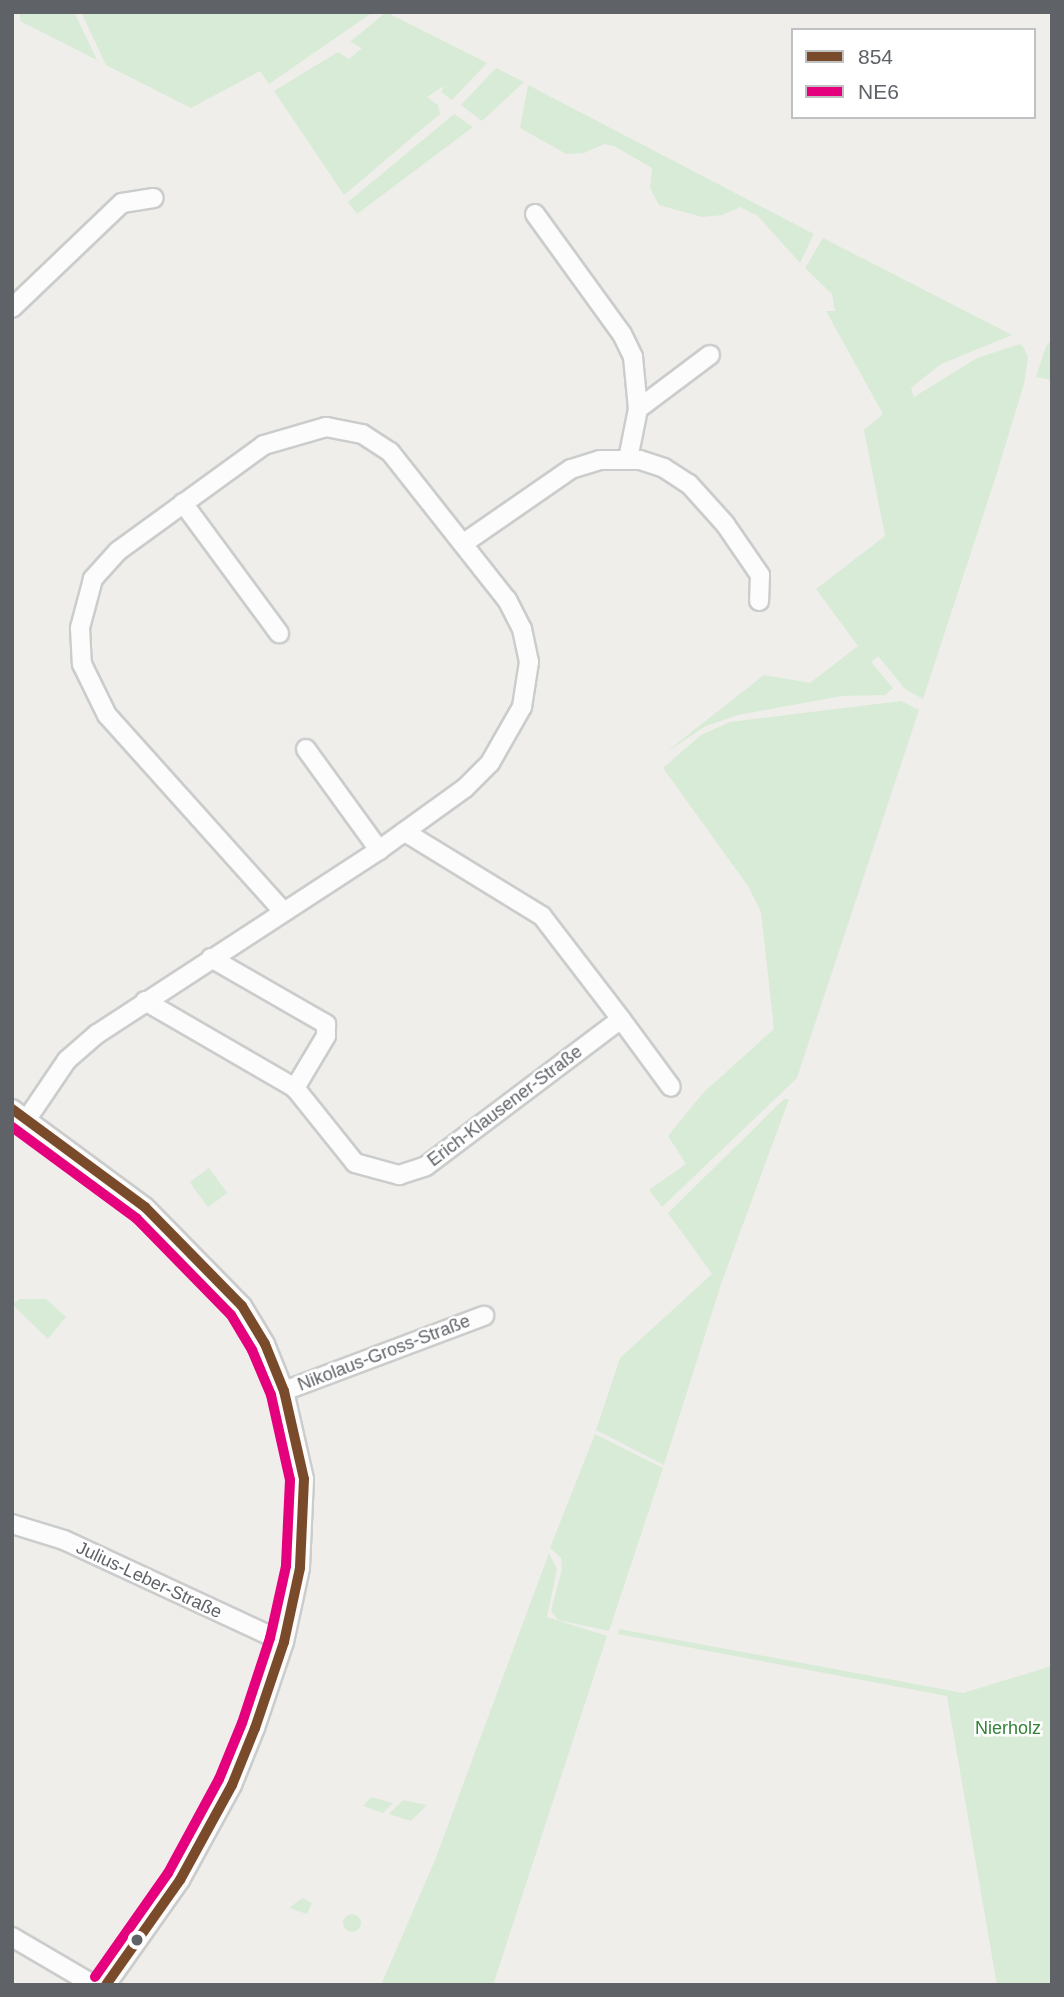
<!DOCTYPE html>
<html>
<head>
<meta charset="utf-8">
<style>
  body { margin:0 }
  #map { position:relative; width:1064px; height:1997px; overflow:hidden; background:#efeeea; font-family:Helvetica,sans-serif }
  div>[style] { position:absolute }
  .green>* { inset:0; background:#d8ebd6; transform-origin:0 0 }
  .round { border-radius:50% }
  .roads { filter:drop-shadow(2px 0 #cbcccc) drop-shadow(-2px 0 #cbcccc) drop-shadow(0 2px #cbcccc) drop-shadow(0 -2px #cbcccc) }
  .minor>* { height:18px; margin:-9px; padding:0 9px; transform-origin:9px; border-radius:9px; background:#fdfcfc }
  .bus-1>* { height:10px; margin:-5px; padding:0 5px; transform-origin:5px; border-radius:5px; background:#7a4b2a }
  .bus-2>* { height:10px; margin:-5px; padding:0 5px; transform-origin:5px; border-radius:5px; background:#e5007d }
  .dots>* { width:19px; height:19px; translate:-50% -50%; box-sizing:border-box; border:4px solid #fff; border-radius:50% }
  span { translate:-50% -50%; white-space:nowrap; text-align:center; line-height:1.15; -webkit-text-stroke:5px #fff; paint-order:stroke }
  .street-label { font-size:18px; color:#5f6368 }
  .park-label { font-size:18px; color:#348238 }
  .frame { position:absolute; inset:0; border:14px solid #5f6368; pointer-events:none }
  .legend { position:absolute; left:791px; top:28px; width:245px; height:91px; box-sizing:border-box; background:#fff; border:2px solid #bfc1c3; margin:0; padding:9px 12px; list-style:none; font-size:21px; color:#5f6368 }
  .legend li { display:flex; align-items:center; gap:14px; height:35px }
  .legend b { width:35px; border:2px solid #bfc1c3 }
</style>
</head>
<body>
<div id="map">
  <div class="green">
    <div style="clip-path:polygon(20px 12px,74px 12px,97px 60px,20px 21px)"></div>
    <div style="clip-path:polygon(81px 12px,373px 12px,269px 84px,260px 71px,191px 108px,106px 65px)"></div>
    <div style="clip-path:polygon(386px 12px,487px 63px,452px 100px,441px 92px,444px 86px,427px 97px,438px 105px,440px 114px,344px 195px,274px 91px,338px 52px,349px 59px,362px 48px,350px 42px)"></div>
    <div style="clip-path:polygon(496px 68px,524px 82px,482px 121px,461px 105px)"></div>
    <div style="clip-path:polygon(528px 85px,814px 234px,800px 263px,758px 216px,740px 207px,723px 215px,702px 217px,659px 205px,650px 188px,652px 168px,614px 146px,604px 144px,584px 153px,566px 154px,520px 128px)"></div>
    <div style="clip-path:polygon(454px 114px,473px 127px,357px 214px,348px 202px)"></div>
    <div style="clip-path:polygon(823px 238px,1012px 335px,941px 364px,911px 388px,914px 397px,977px 358px,1020px 344px,1024px 348px,1028px 357px,1024px 384px,995px 479px,923px 699px,905px 689px,878px 656px,871px 662px,893px 688px,885px 695px,842px 696px,738px 715px,706px 726px,666px 752px,764px 675px,810px 683px,858px 646px,816px 589px,885px 536px,864px 430px,883px 414px,826px 311px,835px 311px,832px 294px,805px 268px)"></div>
    <div style="clip-path:polygon(1052px 340px,1052px 380px,1036px 377px,1046px 346px)"></div>
    <div style="clip-path:polygon(901px 701px,919px 710px,797px 1078px,662px 1207px,649px 1190px,686px 1164px,668px 1136px,703px 1093px,774px 1029px,761px 912px,748px 886px,663px 768px,701px 735px,730px 722px)"></div>
    <div style="clip-path:polygon(784px 1099px,789px 1099px,721px 1284px,664px 1465px,596px 1430px,620px 1358px,712px 1274px,668px 1213px)"></div>
    <div style="left:209px;top:1168px;width:31px;height:24px;rotate:54deg"></div>
    <div style="clip-path:polygon(19px 1299px,46px 1299px,66px 1317px,48px 1339px,13px 1305px)"></div>
    <div style="clip-path:polygon(595px 1434px,663px 1468px,609px 1631px,558px 1620px,551px 1611px,562px 1569px,561px 1558px,550px 1548px)"></div>
    <div style="clip-path:polygon(549px 1553px,557px 1569px,547px 1617px,607px 1636px,493px 1985px,381px 1985px,435px 1860px)"></div>
    <div style="clip-path:polygon(619px 1629px,963px 1693px,1052px 1666px,1052px 1985px,997px 1985px,947px 1696px,618px 1634px)"></div>
    <div style="clip-path:polygon(371px 1797px,393px 1803px,383px 1813px,363px 1806px)"></div>
    <div style="clip-path:polygon(403px 1800px,427px 1805px,411px 1821px,389px 1814px)"></div>
    <div style="clip-path:polygon(302px 1898px,312px 1903px,307px 1914px,289px 1908px)"></div>
    <div class="round" style="left:343px;top:1914px;width:18px;height:18px"></div>
  </div>
  <div class="roads">
    <div class="minor">
      <div style="left:535px;top:214px;width:148px;rotate:54.1deg"></div>
      <div style="left:622px;top:334px;width:25px;rotate:64deg"></div>
      <div style="left:633px;top:357px;width:52px;rotate:84.5deg"></div>
      <div style="left:638px;top:409px;width:51px;rotate:101.3deg"></div>
      <div style="left:12px;top:308px;width:152px;rotate:-43.7deg"></div>
      <div style="left:122px;top:203px;width:32px;rotate:-9deg"></div>
      <div style="left:638px;top:409px;width:90px;rotate:-36.9deg"></div>
      <div style="left:183px;top:503px;width:162px;rotate:53.6deg"></div>
      <div style="left:464px;top:543px;width:130px;rotate:-34.7deg"></div>
      <div style="left:571px;top:469px;width:30px;rotate:-17deg"></div>
      <div style="left:600px;top:460px;width:40px"></div>
      <div style="left:640px;top:460px;width:25px;rotate:18deg"></div>
      <div style="left:664px;top:468px;width:30px;rotate:33deg"></div>
      <div style="left:689px;top:484px;width:54px;rotate:48deg"></div>
      <div style="left:725px;top:524px;width:62px;rotate:55.5deg"></div>
      <div style="left:760px;top:575px;width:26px;rotate:92deg"></div>
      <div style="left:306px;top:749px;width:125px;rotate:54.1deg"></div>
      <div style="left:211px;top:958px;width:133px;rotate:29.9deg"></div>
      <div style="left:326px;top:1024px;width:12px;rotate:90deg"></div>
      <div style="left:326px;top:1036px;width:61px;rotate:120.8deg"></div>
      <div style="left:145px;top:1001px;width:173px;rotate:30.1deg"></div>
      <div style="left:295px;top:1088px;width:96px;rotate:51.3deg"></div>
      <div style="left:355px;top:1163px;width:46px;rotate:15.3deg"></div>
      <div style="left:399px;top:1175px;width:28px;rotate:-18deg"></div>
      <div style="left:426px;top:1166px;width:244px;rotate:-37deg"></div>
      <div style="left:621px;top:1019px;width:130px;rotate:-127.5deg"></div>
      <div style="left:542px;top:916px;width:161px;rotate:-148.5deg"></div>
      <div style="left:621px;top:1019px;width:84px;rotate:53.7deg"></div>
      <div style="left:12px;top:1109px;width:165px;rotate:36.4deg"></div>
      <div style="left:145px;top:1207px;width:139px;rotate:45.6deg"></div>
      <div style="left:242px;top:1306px;width:44px;rotate:58.8deg"></div>
      <div style="left:265px;top:1344px;width:51px;rotate:68deg"></div>
      <div style="left:284px;top:1391px;width:90px;rotate:77.2deg"></div>
      <div style="left:304px;top:1479px;width:89px;rotate:92.6deg"></div>
      <div style="left:300px;top:1568px;width:76px;rotate:102.2deg"></div>
      <div style="left:284px;top:1642px;width:91px;rotate:108.6deg"></div>
      <div style="left:255px;top:1728px;width:61px;rotate:112deg"></div>
      <div style="left:232px;top:1785px;width:108px;rotate:118.7deg"></div>
      <div style="left:180px;top:1880px;width:128px;rotate:125.2deg"></div>
      <div style="left:27px;top:1119px;width:71px;rotate:-55.9deg"></div>
      <div style="left:67px;top:1060px;width:40px;rotate:-41deg"></div>
      <div style="left:97px;top:1034px;width:337px;rotate:-33.1deg"></div>
      <div style="left:379px;top:850px;width:106px;rotate:-35.8deg"></div>
      <div style="left:465px;top:788px;width:35px;rotate:-45deg"></div>
      <div style="left:490px;top:763px;width:64px;rotate:-60.3deg"></div>
      <div style="left:522px;top:707px;width:46px;rotate:-81.2deg"></div>
      <div style="left:529px;top:662px;width:34px;rotate:-102deg"></div>
      <div style="left:522px;top:629px;width:33px;rotate:-117deg"></div>
      <div style="left:507px;top:600px;width:189px;rotate:-128.3deg"></div>
      <div style="left:390px;top:452px;width:33px;rotate:-147deg"></div>
      <div style="left:362px;top:434px;width:37px;rotate:-169deg"></div>
      <div style="left:326px;top:427px;width:65px;rotate:163.8deg"></div>
      <div style="left:264px;top:445px;width:180px;rotate:144deg"></div>
      <div style="left:118px;top:551px;width:38px;rotate:132deg"></div>
      <div style="left:93px;top:579px;width:51px;rotate:104.9deg"></div>
      <div style="left:80px;top:628px;width:36px;rotate:87deg"></div>
      <div style="left:82px;top:664px;width:57px;rotate:63.9deg"></div>
      <div style="left:107px;top:715px;width:263px;rotate:48.1deg"></div>
      <div style="left:284px;top:1391px;width:214px;rotate:-20.6deg"></div>
      <div style="left:12px;top:1524px;width:54px;rotate:17.1deg"></div>
      <div style="left:64px;top:1540px;width:242px;rotate:24.9deg"></div>
      <div style="left:12px;top:1937px;width:95px;rotate:30.3deg"></div>
    </div>
  </div>
  <div class="bus-1">
    <div style="left:12px;top:1109px;width:165px;rotate:36.4deg"></div>
    <div style="left:145px;top:1207px;width:139px;rotate:45.6deg"></div>
    <div style="left:242px;top:1306px;width:44px;rotate:58.8deg"></div>
    <div style="left:265px;top:1344px;width:51px;rotate:68deg"></div>
    <div style="left:284px;top:1391px;width:90px;rotate:77.2deg"></div>
    <div style="left:304px;top:1479px;width:89px;rotate:92.6deg"></div>
    <div style="left:300px;top:1568px;width:76px;rotate:102.2deg"></div>
    <div style="left:284px;top:1642px;width:91px;rotate:108.6deg"></div>
    <div style="left:255px;top:1728px;width:61px;rotate:112deg"></div>
    <div style="left:232px;top:1785px;width:108px;rotate:118.7deg"></div>
    <div style="left:180px;top:1880px;width:128px;rotate:125.2deg"></div>
  </div>
  <div class="bus-2">
    <div style="left:12px;top:1127px;width:154px;rotate:36.3deg"></div>
    <div style="left:136px;top:1218px;width:136px;rotate:45.6deg"></div>
    <div style="left:231px;top:1315px;width:41px;rotate:59deg"></div>
    <div style="left:252px;top:1350px;width:49px;rotate:67.1deg"></div>
    <div style="left:271px;top:1395px;width:87px;rotate:77.4deg"></div>
    <div style="left:290px;top:1480px;width:86px;rotate:92.7deg"></div>
    <div style="left:286px;top:1566px;width:74px;rotate:102.5deg"></div>
    <div style="left:270px;top:1638px;width:89px;rotate:108.2deg"></div>
    <div style="left:242px;top:1723px;width:61px;rotate:112.3deg"></div>
    <div style="left:219px;top:1779px;width:107px;rotate:118.5deg"></div>
    <div style="left:168px;top:1873px;width:127px;rotate:125.1deg"></div>
  </div>
  <div class="dots">
    <div style="left:137px;top:1940px;background:#5f6368"></div>
  </div>
  <div class="street-label">
    <span style="left:505px;top:1106px;rotate:-37deg">Erich-Klausener-Straße</span>
    <span style="left:384px;top:1353px;rotate:-21deg">Nikolaus-Gross-Straße</span>
    <span style="left:149px;top:1580px;rotate:25deg">Julius-Leber-Straße</span>
  </div>
  <div class="park-label">
    <span style="left:1008px;top:1728px">Nierholz</span>
  </div>
  <div class="frame"></div>
  <ul class="legend">
  <li><b style="height:9px;background:#7a4b2a"></b>854</li>
  <li><b style="height:9px;background:#e5007d"></b>NE6</li>
  </ul>
</div>
</body>
</html>
